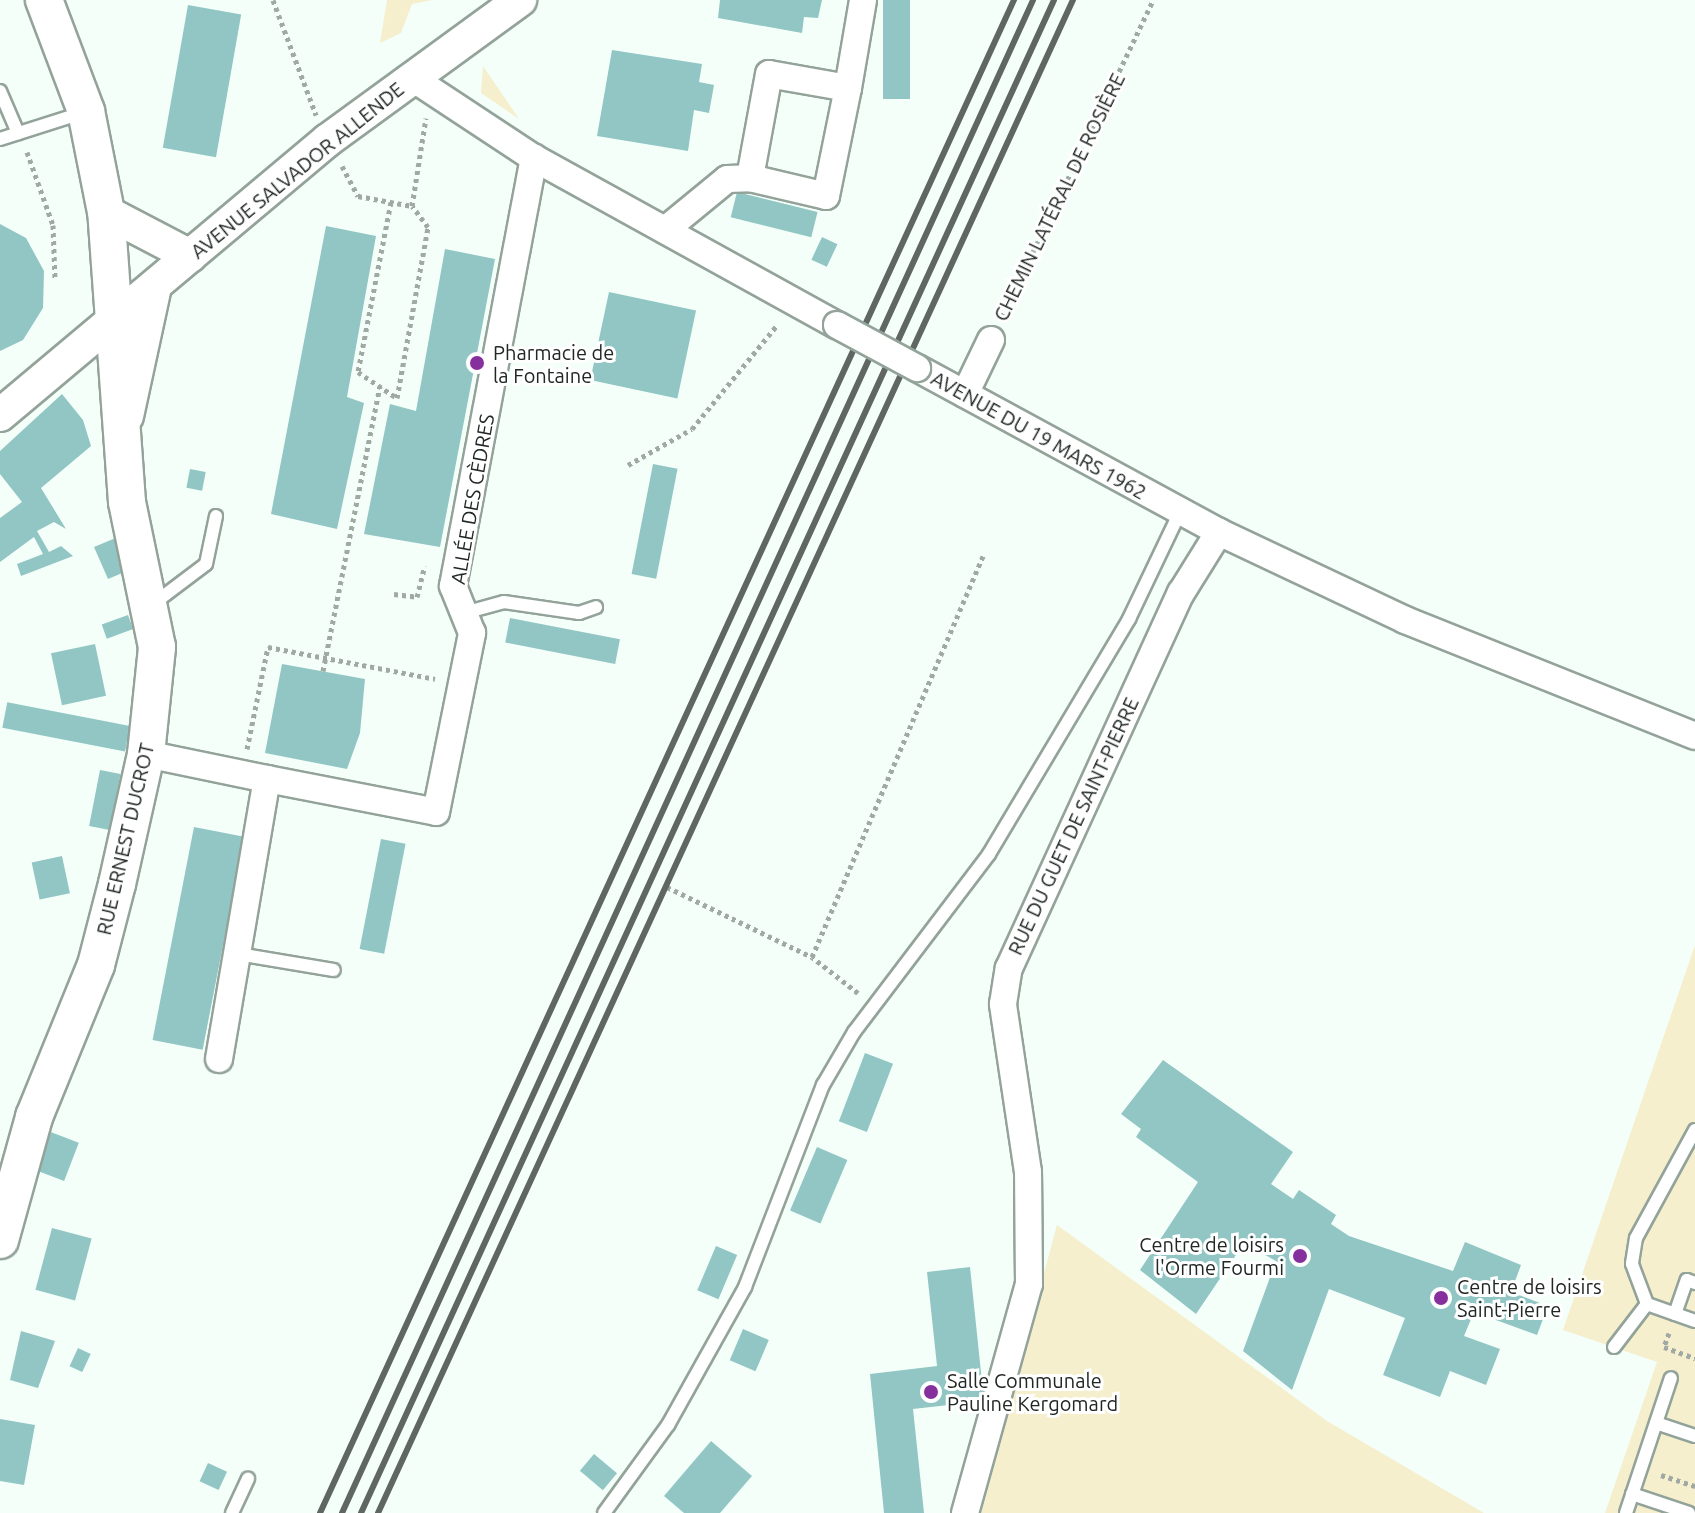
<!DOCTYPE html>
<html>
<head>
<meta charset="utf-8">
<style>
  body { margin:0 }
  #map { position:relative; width:1695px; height:1513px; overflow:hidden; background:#f4fff9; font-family:Ubuntu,sans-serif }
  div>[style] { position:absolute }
  .green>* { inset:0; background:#f5efcd }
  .building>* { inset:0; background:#92c6c4; transform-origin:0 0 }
  .path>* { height:5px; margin-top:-2.5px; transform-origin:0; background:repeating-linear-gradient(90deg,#a0a9a4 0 4px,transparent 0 8px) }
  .roads { filter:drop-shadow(2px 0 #93a39a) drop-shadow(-2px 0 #93a39a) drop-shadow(0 2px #93a39a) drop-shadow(0 -2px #93a39a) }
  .service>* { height:12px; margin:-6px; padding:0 6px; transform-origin:6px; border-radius:6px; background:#fff }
  .minor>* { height:26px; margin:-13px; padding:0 13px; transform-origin:13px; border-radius:13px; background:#fff }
  .tertiary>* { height:32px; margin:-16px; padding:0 16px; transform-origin:16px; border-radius:16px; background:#fff }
  .secondary>* { height:36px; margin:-18px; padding:0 18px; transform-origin:18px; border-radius:18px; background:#fff }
  .rail>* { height:6px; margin:-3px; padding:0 3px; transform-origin:3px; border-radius:3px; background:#606763 }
  .bridges { filter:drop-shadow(2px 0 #93a39a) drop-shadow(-2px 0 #93a39a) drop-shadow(0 2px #93a39a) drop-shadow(0 -2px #93a39a) }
  .minor-bridge>* { height:26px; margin:-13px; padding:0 13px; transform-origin:13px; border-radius:13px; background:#fff }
  .dots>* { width:22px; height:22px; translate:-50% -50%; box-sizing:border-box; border:4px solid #fff; border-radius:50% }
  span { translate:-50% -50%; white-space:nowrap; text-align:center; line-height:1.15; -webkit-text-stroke:6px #fff; paint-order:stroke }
  .street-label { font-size:20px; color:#212724 }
  .poi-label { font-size:20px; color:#212724 }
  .left { translate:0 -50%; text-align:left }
  .right { translate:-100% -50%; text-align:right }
</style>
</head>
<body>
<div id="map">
  <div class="green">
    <div style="clip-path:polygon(387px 0,432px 0,412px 4px,401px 33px,380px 43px)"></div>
    <div style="clip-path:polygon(483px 66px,519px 119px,481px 93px)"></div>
    <div style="clip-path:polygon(1695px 945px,1695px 1513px,1605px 1513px,1657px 1362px,1563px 1330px)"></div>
    <div style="clip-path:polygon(1057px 1225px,1327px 1421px,1484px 1513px,979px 1513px)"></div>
  </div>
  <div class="building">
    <div style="clip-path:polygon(720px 0,822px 0,818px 18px,804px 17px,802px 33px,718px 18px)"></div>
    <div style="left:883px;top:0;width:27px;height:99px"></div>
    <div style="left:188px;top:5px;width:54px;height:145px;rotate:10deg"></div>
    <div style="clip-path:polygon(612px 50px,702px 64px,699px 82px,714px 85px,709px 113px,694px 110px,688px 151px,597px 136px)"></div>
    <div style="left:737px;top:192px;width:83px;height:26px;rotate:14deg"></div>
    <div style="clip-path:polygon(0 224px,26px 238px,44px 271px,43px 308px,23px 340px,0 351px)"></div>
    <div style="clip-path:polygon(326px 226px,376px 236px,347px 397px,364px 403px,337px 529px,271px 514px)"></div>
    <div style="left:822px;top:237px;width:17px;height:25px;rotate:25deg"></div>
    <div style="clip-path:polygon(445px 249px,495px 259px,440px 547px,364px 534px,390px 404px,416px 411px)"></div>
    <div style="left:609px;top:292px;width:89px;height:90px;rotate:12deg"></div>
    <div style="clip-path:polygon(62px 394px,83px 420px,91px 446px,41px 488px,66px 529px,54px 522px,37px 531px,49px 552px,61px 546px,73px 556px,21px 576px,17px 564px,43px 554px,34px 537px,0 562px,0 518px,22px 502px,0 474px,0 451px)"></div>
    <div style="left:653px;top:464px;width:25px;height:112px;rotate:11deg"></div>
    <div style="left:190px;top:469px;width:16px;height:19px;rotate:11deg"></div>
    <div style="clip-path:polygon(118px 537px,127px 571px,108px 579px,94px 547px)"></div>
    <div style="left:128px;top:615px;width:15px;height:28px;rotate:70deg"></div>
    <div style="left:510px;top:618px;width:112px;height:25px;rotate:11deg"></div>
    <div style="left:95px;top:644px;width:53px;height:45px;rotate:78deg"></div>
    <div style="clip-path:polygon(282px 664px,365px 679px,360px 733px,347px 769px,265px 753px)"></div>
    <div style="left:130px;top:726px;width:26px;height:125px;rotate:101deg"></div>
    <div style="left:100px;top:770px;width:21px;height:57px;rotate:11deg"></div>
    <div style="left:194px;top:827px;width:51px;height:217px;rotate:11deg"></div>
    <div style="left:381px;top:839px;width:25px;height:112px;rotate:11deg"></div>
    <div style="left:62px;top:856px;width:38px;height:31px;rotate:78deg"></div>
    <div style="left:865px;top:1053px;width:30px;height:73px;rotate:21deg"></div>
    <div style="clip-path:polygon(1163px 1060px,1293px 1152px,1271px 1184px,1293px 1199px,1299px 1190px,1336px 1215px,1331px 1224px,1349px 1236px,1453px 1271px,1465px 1242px,1521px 1265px,1511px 1292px,1548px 1306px,1537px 1335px,1474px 1312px,1464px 1336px,1500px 1349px,1486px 1385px,1450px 1371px,1440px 1397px,1383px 1375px,1405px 1318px,1329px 1289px,1292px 1390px,1243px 1351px,1276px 1261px,1244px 1243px,1196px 1314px,1140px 1270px,1198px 1182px,1136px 1137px,1141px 1129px,1121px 1114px)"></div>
    <div style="left:48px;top:1131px;width:33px;height:41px;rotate:21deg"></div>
    <div style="left:817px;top:1147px;width:33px;height:69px;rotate:23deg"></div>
    <div style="left:52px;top:1228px;width:41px;height:64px;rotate:15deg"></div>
    <div style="left:716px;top:1246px;width:23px;height:48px;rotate:23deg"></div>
    <div style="clip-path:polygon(970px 1267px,984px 1401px,913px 1409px,924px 1513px,884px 1513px,870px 1374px,937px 1366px,927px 1272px)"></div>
    <div style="left:743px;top:1329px;width:28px;height:34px;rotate:23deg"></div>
    <div style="clip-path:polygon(21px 1331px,55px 1341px,38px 1388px,10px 1380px)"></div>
    <div style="left:78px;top:1348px;width:14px;height:20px;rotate:25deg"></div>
    <div style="clip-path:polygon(0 1419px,35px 1425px,24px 1485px,0 1481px)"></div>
    <div style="clip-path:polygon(711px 1441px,752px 1476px,720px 1513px,684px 1513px,664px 1496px)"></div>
    <div style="left:594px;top:1454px;width:30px;height:22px;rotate:40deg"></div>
    <div style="left:208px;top:1463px;width:21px;height:20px;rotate:25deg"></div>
  </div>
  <div class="path">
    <div style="left:273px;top:0;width:123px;rotate:69.5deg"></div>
    <div style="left:27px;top:152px;width:77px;rotate:70.4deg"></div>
    <div style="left:53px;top:225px;width:55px;rotate:87.9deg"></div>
    <div style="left:342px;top:166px;width:34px;rotate:62deg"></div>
    <div style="left:358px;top:196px;width:55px;rotate:10.5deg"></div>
    <div style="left:412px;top:206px;width:89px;rotate:-81deg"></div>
    <div style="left:391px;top:202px;width:173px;rotate:101deg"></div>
    <div style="left:358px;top:372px;width:47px;rotate:33.7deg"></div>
    <div style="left:397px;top:398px;width:174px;rotate:-79.7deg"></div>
    <div style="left:428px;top:227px;width:26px;rotate:-127deg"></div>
    <div style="left:1002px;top:317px;width:351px;rotate:-64.5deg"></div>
    <div style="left:628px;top:465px;width:73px;rotate:-29.4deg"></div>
    <div style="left:692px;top:429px;width:134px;rotate:-50.7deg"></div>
    <div style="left:394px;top:594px;width:23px;rotate:7deg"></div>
    <div style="left:417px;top:597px;width:32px;rotate:-76deg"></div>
    <div style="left:323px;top:671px;width:291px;rotate:-78.7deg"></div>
    <div style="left:247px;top:749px;width:104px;rotate:-78.4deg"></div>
    <div style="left:268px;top:647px;width:170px;rotate:10.8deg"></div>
    <div style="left:667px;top:887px;width:161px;rotate:25.8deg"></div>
    <div style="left:858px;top:993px;width:58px;rotate:-142deg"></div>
    <div style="left:812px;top:957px;width:438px;rotate:-66.9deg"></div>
    <div style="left:1669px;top:1333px;width:15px;rotate:110deg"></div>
    <div style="left:1664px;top:1347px;width:33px;rotate:20deg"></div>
    <div style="left:1661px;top:1475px;width:36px;rotate:18deg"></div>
  </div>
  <div class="roads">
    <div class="service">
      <div style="left:0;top:91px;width:46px;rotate:66.8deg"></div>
      <div style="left:0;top:139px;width:89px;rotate:-17.6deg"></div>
      <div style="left:153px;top:604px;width:66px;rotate:-37deg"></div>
      <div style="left:206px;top:564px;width:49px;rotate:-78.2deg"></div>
      <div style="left:464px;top:613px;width:41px;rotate:-15.4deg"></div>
      <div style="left:504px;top:602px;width:76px;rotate:8.3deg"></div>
      <div style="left:579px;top:613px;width:18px;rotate:-19deg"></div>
      <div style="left:238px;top:954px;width:97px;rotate:9.5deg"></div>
      <div style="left:1695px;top:1130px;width:123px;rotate:118.6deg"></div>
      <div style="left:1636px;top:1238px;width:26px;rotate:99deg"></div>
      <div style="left:1632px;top:1264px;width:43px;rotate:69.4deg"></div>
      <div style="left:1647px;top:1304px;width:51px;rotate:19.5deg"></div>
      <div style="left:1675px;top:1314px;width:36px;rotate:-71deg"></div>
      <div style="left:1687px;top:1280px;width:9px;rotate:21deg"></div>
      <div style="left:1614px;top:1347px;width:54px;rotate:-52.5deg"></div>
      <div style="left:1656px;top:1423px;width:41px;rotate:18.4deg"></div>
      <div style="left:1632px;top:1494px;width:60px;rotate:18.4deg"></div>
      <div style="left:232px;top:1513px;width:38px;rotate:-65deg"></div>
      <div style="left:604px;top:1513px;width:109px;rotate:-54deg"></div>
      <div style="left:668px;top:1425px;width:158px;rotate:-60.8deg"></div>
      <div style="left:745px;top:1287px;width:217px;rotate:-68.9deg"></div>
      <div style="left:823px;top:1085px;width:61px;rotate:-59.7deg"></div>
      <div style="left:854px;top:1032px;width:223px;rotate:-52.8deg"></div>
      <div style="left:989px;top:854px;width:274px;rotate:-59.2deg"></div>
      <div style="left:1129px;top:619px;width:119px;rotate:-64.5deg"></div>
      <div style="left:1626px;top:1513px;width:142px;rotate:-71.6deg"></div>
    </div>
    <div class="minor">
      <div style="left:411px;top:77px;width:147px;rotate:33.4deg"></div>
      <div style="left:534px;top:158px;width:346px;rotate:28.9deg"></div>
      <div style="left:848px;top:88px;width:80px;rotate:-170deg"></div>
      <div style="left:769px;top:74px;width:106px;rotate:100.4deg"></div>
      <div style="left:750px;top:178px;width:78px;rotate:13.3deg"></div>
      <div style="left:826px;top:196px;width:110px;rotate:-78.5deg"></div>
      <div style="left:848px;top:88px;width:89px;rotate:-80.3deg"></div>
      <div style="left:665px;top:230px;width:80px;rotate:-39.4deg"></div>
      <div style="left:727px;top:179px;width:23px;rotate:-2deg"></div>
      <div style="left:917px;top:368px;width:344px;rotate:28.5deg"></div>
      <div style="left:1219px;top:532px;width:206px;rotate:25.3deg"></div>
      <div style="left:1405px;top:620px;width:312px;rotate:21.8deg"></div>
      <div style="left:965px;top:394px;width:60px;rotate:-64.3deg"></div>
      <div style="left:146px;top:754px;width:124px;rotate:11.7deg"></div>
      <div style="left:219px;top:1059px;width:284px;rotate:-80.3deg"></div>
      <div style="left:267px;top:779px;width:172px;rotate:11deg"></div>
      <div style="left:436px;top:812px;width:183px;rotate:-78.6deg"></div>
      <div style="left:472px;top:633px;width:51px;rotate:-112deg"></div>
      <div style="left:453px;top:586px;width:436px;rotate:-79.3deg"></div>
      <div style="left:965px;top:1513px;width:238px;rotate:-74.4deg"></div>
      <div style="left:1029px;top:1284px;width:112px;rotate:-90.5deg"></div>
      <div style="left:1028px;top:1172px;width:170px;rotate:-98.5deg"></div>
      <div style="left:1003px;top:1004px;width:36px;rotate:-81deg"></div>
      <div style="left:1009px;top:968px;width:413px;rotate:-65.4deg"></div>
      <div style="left:1181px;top:593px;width:72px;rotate:-58.1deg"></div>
    </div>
    <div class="tertiary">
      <div style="left:106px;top:212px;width:95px;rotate:27.6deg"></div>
      <div style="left:0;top:415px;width:428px;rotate:-40deg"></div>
      <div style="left:328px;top:140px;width:238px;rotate:-36.1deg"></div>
      <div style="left:127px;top:416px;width:133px;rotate:-77.8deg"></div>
    </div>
    <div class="secondary">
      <div style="left:0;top:1240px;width:128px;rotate:-74.5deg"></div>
      <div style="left:34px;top:1117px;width:164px;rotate:-67.8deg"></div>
      <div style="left:96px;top:965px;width:84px;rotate:-75.5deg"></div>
      <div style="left:117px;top:884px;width:133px;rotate:-77.4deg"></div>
      <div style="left:146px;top:754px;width:108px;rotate:-84.1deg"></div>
      <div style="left:157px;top:647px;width:148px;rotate:-101.7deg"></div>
      <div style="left:127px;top:502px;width:291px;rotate:-94.1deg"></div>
      <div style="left:106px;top:212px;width:103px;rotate:-101.2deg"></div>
      <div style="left:86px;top:111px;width:119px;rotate:-110.7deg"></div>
    </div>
  </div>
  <div class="rail">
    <div style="left:320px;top:1513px;width:1665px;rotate:-65.36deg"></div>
    <div style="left:342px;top:1513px;width:1663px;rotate:-65.45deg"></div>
    <div style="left:361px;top:1513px;width:1664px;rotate:-65.39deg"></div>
    <div style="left:378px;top:1513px;width:1665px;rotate:-65.33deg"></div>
  </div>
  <div class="bridges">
    <div class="minor-bridge">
      <div style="left:837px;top:325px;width:91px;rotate:28.3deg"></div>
    </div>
  </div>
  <div class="dots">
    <div style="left:477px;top:363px;background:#86309d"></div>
    <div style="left:1300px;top:1256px;background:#86309d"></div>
    <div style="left:1441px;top:1298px;background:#86309d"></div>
    <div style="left:931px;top:1392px;background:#86309d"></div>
  </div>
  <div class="street-label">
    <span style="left:297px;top:170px;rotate:-39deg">AVENUE SALVADOR ALLENDE</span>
    <span style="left:1059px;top:197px;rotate:-64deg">CHEMIN LATÉRAL DE ROSIÈRE</span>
    <span style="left:1039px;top:435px;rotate:29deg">AVENUE DU 19 MARS 1962</span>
    <span style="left:472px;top:499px;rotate:-80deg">ALLÉE DES CÈDRES</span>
    <span style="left:1073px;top:826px;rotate:-65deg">RUE DU GUET DE SAINT-PIERRE</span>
    <span style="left:125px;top:839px;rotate:-77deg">RUE ERNEST DUCROT</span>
  </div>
  <div class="poi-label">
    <span class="left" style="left:493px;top:364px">Pharmacie de<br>la Fontaine</span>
    <span class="right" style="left:1284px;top:1256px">Centre de loisirs<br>l'Orme Fourmi</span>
    <span class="left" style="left:1457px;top:1298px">Centre de loisirs<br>Saint-Pierre</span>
    <span class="left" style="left:947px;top:1392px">Salle Communale<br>Pauline Kergomard</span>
  </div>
</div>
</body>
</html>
